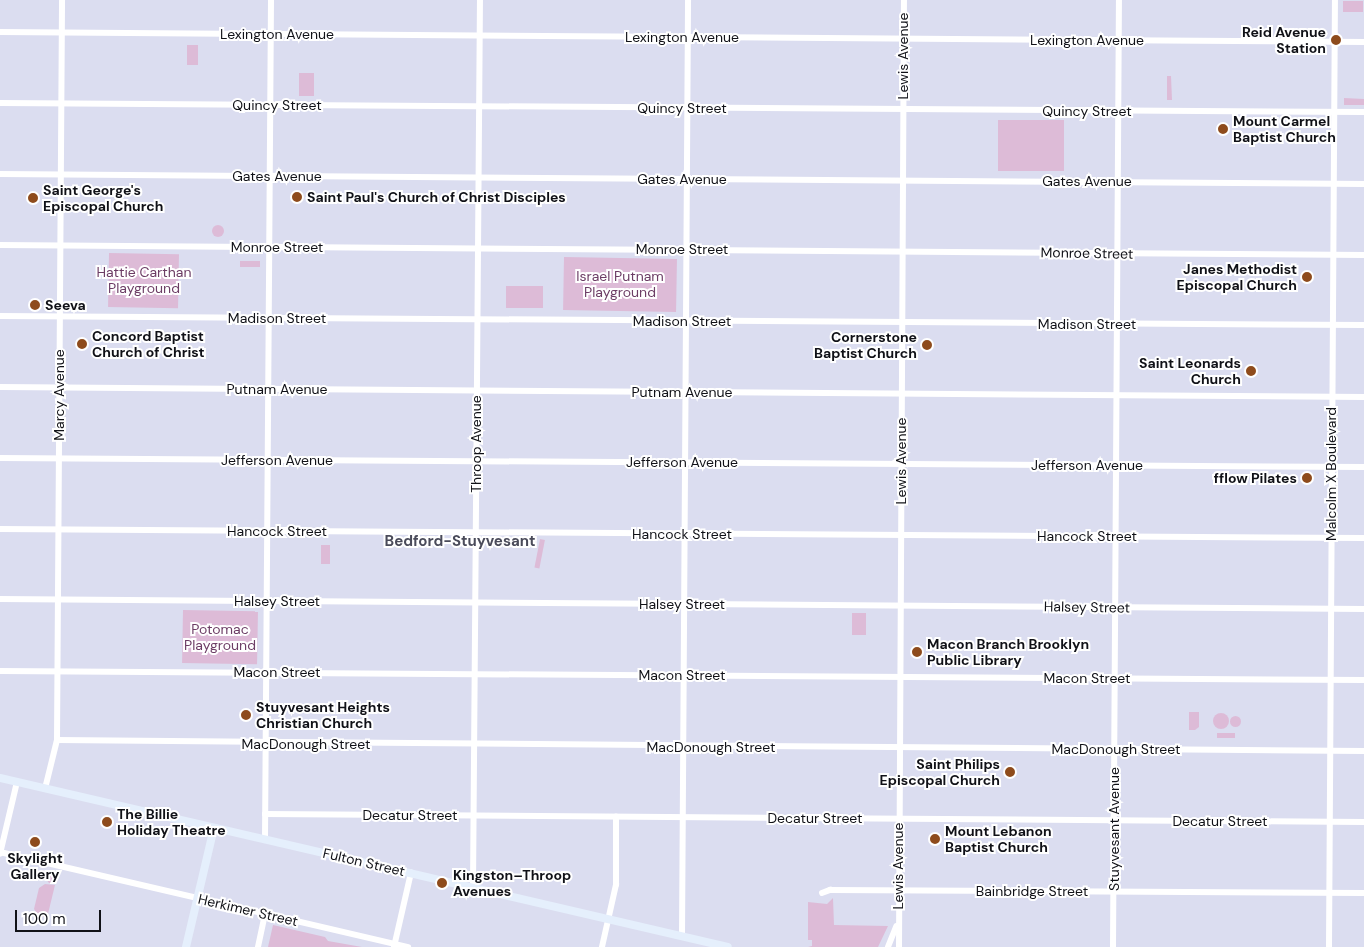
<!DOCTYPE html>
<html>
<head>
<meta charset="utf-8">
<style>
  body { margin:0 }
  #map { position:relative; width:1364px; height:947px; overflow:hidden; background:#dbddf0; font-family:"DM Sans",sans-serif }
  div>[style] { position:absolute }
  .green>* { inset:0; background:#ddbbd7; transform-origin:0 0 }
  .round { border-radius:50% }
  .street>* { height:5.5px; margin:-2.75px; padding:0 2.75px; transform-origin:2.75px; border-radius:2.75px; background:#fff }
  .secondary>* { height:8px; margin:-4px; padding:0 4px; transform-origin:4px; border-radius:4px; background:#e5effc }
  .dots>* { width:14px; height:14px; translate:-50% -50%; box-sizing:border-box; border:2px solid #fff; border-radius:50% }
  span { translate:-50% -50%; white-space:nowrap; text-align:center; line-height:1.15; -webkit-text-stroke:4px #fff; paint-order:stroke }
  .poi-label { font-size:14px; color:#101117; font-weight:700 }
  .right { translate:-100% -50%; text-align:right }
  .left { translate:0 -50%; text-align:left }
  .street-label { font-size:14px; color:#101117 }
  .park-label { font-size:14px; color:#6c3d65 }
  .neighbourhood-label { font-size:15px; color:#4a4b5a; font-weight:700 }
  .scale { position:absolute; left:15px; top:910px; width:86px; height:22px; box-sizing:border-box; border:2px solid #101117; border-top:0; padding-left:6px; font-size:15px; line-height:18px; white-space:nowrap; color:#101117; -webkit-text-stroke:4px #fff; paint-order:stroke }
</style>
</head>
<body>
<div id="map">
  <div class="green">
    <div style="left:1343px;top:1px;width:20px;height:11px"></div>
    <div style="left:187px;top:45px;width:11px;height:20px"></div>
    <div style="left:299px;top:73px;width:15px;height:23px"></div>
    <div style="clip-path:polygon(1167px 76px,1171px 76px,1172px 100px,1167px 100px)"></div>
    <div style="clip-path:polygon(1344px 98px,1364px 99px,1364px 105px,1344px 105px)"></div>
    <div style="left:998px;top:120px;width:66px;height:51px"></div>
    <div class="round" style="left:212px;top:225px;width:12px;height:12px"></div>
    <div style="left:109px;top:253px;width:70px;height:54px;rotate:1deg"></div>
    <div style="left:564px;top:257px;width:113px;height:53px;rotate:1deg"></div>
    <div style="left:240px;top:261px;width:20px;height:6px"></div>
    <div style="left:506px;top:286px;width:37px;height:22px"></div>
    <div style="left:540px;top:539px;width:5px;height:29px;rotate:11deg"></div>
    <div style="left:321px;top:545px;width:9px;height:19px"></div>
    <div style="left:183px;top:610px;width:75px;height:53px;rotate:1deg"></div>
    <div style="left:852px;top:613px;width:14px;height:22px"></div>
    <div style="clip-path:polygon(1189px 712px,1199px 712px,1199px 727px,1195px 730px,1189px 730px)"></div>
    <div class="round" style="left:1213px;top:713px;width:16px;height:16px"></div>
    <div class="round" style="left:1229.5px;top:715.5px;width:11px;height:11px"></div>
    <div style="left:1217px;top:733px;width:18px;height:5px"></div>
    <div class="round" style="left:46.5px;top:872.5px;width:11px;height:11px"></div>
    <div style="clip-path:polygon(45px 884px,55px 885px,47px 918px,38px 915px,34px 909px,39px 888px)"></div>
    <div style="clip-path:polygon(833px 898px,834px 925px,888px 926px,878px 947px,808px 947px,812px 946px,812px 940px,808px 940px,808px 902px,827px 904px)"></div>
    <div style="clip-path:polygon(273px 925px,325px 937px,328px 941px,362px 947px,268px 947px)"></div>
  </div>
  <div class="street">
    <div style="left:0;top:32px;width:1364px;rotate:0.42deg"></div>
    <div style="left:0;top:103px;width:1364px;rotate:0.38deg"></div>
    <div style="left:0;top:174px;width:1364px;rotate:0.42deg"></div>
    <div style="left:0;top:245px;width:1364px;rotate:0.42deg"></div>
    <div style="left:0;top:316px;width:1364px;rotate:0.38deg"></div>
    <div style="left:0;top:387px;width:1364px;rotate:0.42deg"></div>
    <div style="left:0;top:458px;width:1364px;rotate:0.38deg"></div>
    <div style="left:0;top:529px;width:1364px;rotate:0.38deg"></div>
    <div style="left:0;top:599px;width:1364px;rotate:0.42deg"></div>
    <div style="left:0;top:671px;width:1364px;rotate:0.38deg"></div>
    <div style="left:57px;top:740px;width:1307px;rotate:0.48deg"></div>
    <div style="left:45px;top:789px;width:50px;rotate:-76.2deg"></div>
    <div style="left:57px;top:740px;width:740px;rotate:-89.61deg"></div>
    <div style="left:265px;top:814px;width:1099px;rotate:0.42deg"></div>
    <div style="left:265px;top:839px;width:839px;rotate:-89.59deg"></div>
    <div style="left:0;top:852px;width:419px;rotate:13.1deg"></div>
    <div style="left:0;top:854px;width:74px;rotate:-76.7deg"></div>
    <div style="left:473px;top:888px;width:888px;rotate:-89.55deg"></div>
    <div style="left:822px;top:893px;width:9px;rotate:-21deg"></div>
    <div style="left:830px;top:890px;width:534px;rotate:0.32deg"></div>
    <div style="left:682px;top:936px;width:936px;rotate:-89.63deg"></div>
    <div style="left:258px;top:947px;width:34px;rotate:-78deg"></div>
    <div style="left:394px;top:947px;width:76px;rotate:-77.1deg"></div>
    <div style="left:602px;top:947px;width:64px;rotate:-77.3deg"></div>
    <div style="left:616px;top:885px;width:68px;rotate:-90deg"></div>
    <div style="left:888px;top:947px;width:22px;rotate:-68deg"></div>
    <div style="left:899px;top:947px;width:947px;rotate:-89.7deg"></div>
    <div style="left:1113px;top:947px;width:947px;rotate:-89.64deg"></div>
    <div style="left:1329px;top:947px;width:947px;rotate:-89.64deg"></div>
  </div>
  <div class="secondary">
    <div style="left:0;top:778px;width:747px;rotate:13.07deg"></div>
    <div style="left:186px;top:947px;width:122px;rotate:-76.8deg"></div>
  </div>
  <div class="dots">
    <div style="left:1336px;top:40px;background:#8e4b1c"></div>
    <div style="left:1223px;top:129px;background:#8e4b1c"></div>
    <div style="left:297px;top:197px;background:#8e4b1c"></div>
    <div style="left:33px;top:198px;background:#8e4b1c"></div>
    <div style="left:1307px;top:277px;background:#8e4b1c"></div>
    <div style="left:35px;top:305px;background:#8e4b1c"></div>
    <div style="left:82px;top:344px;background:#8e4b1c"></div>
    <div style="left:927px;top:345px;background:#8e4b1c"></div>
    <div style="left:1251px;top:371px;background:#8e4b1c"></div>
    <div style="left:1307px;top:478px;background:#8e4b1c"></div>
    <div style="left:917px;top:652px;background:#8e4b1c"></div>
    <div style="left:246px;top:715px;background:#8e4b1c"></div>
    <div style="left:1010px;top:772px;background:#8e4b1c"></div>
    <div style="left:107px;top:822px;background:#8e4b1c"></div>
    <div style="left:935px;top:839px;background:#8e4b1c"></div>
    <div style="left:35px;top:842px;background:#8e4b1c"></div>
    <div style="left:442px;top:883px;background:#8e4b1c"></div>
  </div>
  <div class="poi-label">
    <span class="right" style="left:1326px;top:40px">Reid Avenue<br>Station</span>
    <span class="left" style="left:1233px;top:129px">Mount Carmel<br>Baptist Church</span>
    <span class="left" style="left:43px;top:198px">Saint George's<br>Episcopal Church</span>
    <span class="left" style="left:307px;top:197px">Saint Paul's Church of Christ Disciples</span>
    <span class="right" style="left:1297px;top:277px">Janes Methodist<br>Episcopal Church</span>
    <span class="left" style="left:45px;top:305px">Seeva</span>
    <span class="left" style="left:92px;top:344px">Concord Baptist<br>Church of Christ</span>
    <span class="right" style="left:917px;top:345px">Cornerstone<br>Baptist Church</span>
    <span class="right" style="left:1241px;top:371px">Saint Leonards<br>Church</span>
    <span class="right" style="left:1297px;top:478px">fflow Pilates</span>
    <span class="left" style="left:927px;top:652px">Macon Branch Brooklyn<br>Public Library</span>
    <span class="left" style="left:256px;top:715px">Stuyvesant Heights<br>Christian Church</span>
    <span class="right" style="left:1000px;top:772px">Saint Philips<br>Episcopal Church</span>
    <span class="left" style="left:117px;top:822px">The Billie<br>Holiday Theatre</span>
    <span class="left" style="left:945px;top:839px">Mount Lebanon<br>Baptist Church</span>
    <span style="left:35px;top:866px">Skylight<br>Gallery</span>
    <span class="left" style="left:453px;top:883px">Kingston–Throop<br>Avenues</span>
  </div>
  <div class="street-label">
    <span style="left:277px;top:34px">Lexington Avenue</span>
    <span style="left:682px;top:37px">Lexington Avenue</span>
    <span style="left:1087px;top:40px">Lexington Avenue</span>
    <span style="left:903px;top:56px;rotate:-90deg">Lewis Avenue</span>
    <span style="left:277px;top:105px">Quincy Street</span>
    <span style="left:682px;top:108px">Quincy Street</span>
    <span style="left:1087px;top:111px">Quincy Street</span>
    <span style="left:277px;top:176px">Gates Avenue</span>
    <span style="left:682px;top:179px">Gates Avenue</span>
    <span style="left:1087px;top:181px">Gates Avenue</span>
    <span style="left:277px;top:247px">Monroe Street</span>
    <span style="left:682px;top:249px">Monroe Street</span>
    <span style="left:1087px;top:253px;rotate:1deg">Monroe Street</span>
    <span style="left:277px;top:318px">Madison Street</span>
    <span style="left:682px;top:321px">Madison Street</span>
    <span style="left:1087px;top:324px">Madison Street</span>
    <span style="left:277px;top:389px">Putnam Avenue</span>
    <span style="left:682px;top:392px">Putnam Avenue</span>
    <span style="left:59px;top:395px;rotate:-90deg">Marcy Avenue</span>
    <span style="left:476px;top:444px;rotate:-90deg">Throop Avenue</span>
    <span style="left:277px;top:460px">Jefferson Avenue</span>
    <span style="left:901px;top:461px;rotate:-90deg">Lewis Avenue</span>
    <span style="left:682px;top:462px">Jefferson Avenue</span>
    <span style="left:1087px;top:465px">Jefferson Avenue</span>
    <span style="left:1331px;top:474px;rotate:-90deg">Malcolm X Boulevard</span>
    <span style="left:277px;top:531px">Hancock Street</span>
    <span style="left:682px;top:534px">Hancock Street</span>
    <span style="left:1087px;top:536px">Hancock Street</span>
    <span style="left:277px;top:601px">Halsey Street</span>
    <span style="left:682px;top:604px">Halsey Street</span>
    <span style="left:1087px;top:607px;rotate:1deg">Halsey Street</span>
    <span style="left:277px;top:672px">Macon Street</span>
    <span style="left:682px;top:675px">Macon Street</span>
    <span style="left:1087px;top:678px">Macon Street</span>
    <span style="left:306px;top:744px">MacDonough Street</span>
    <span style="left:711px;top:747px">MacDonough Street</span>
    <span style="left:1116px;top:749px">MacDonough Street</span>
    <span style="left:410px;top:815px">Decatur Street</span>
    <span style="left:815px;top:818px">Decatur Street</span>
    <span style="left:1220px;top:821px">Decatur Street</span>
    <span style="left:1114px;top:829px;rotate:-90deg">Stuyvesant Avenue</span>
    <span style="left:364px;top:862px;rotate:13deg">Fulton Street</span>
    <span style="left:898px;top:866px;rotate:-90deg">Lewis Avenue</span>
    <span style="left:1032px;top:891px">Bainbridge Street</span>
    <span style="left:248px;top:910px;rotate:13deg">Herkimer Street</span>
  </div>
  <div class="park-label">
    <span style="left:144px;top:280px">Hattie Carthan<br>Playground</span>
    <span style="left:620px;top:284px">Israel Putnam<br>Playground</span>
    <span style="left:220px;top:637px">Potomac<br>Playground</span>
  </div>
  <div class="neighbourhood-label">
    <span style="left:460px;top:542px">Bedford-Stuyvesant</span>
  </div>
  <div class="scale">100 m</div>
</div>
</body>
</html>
